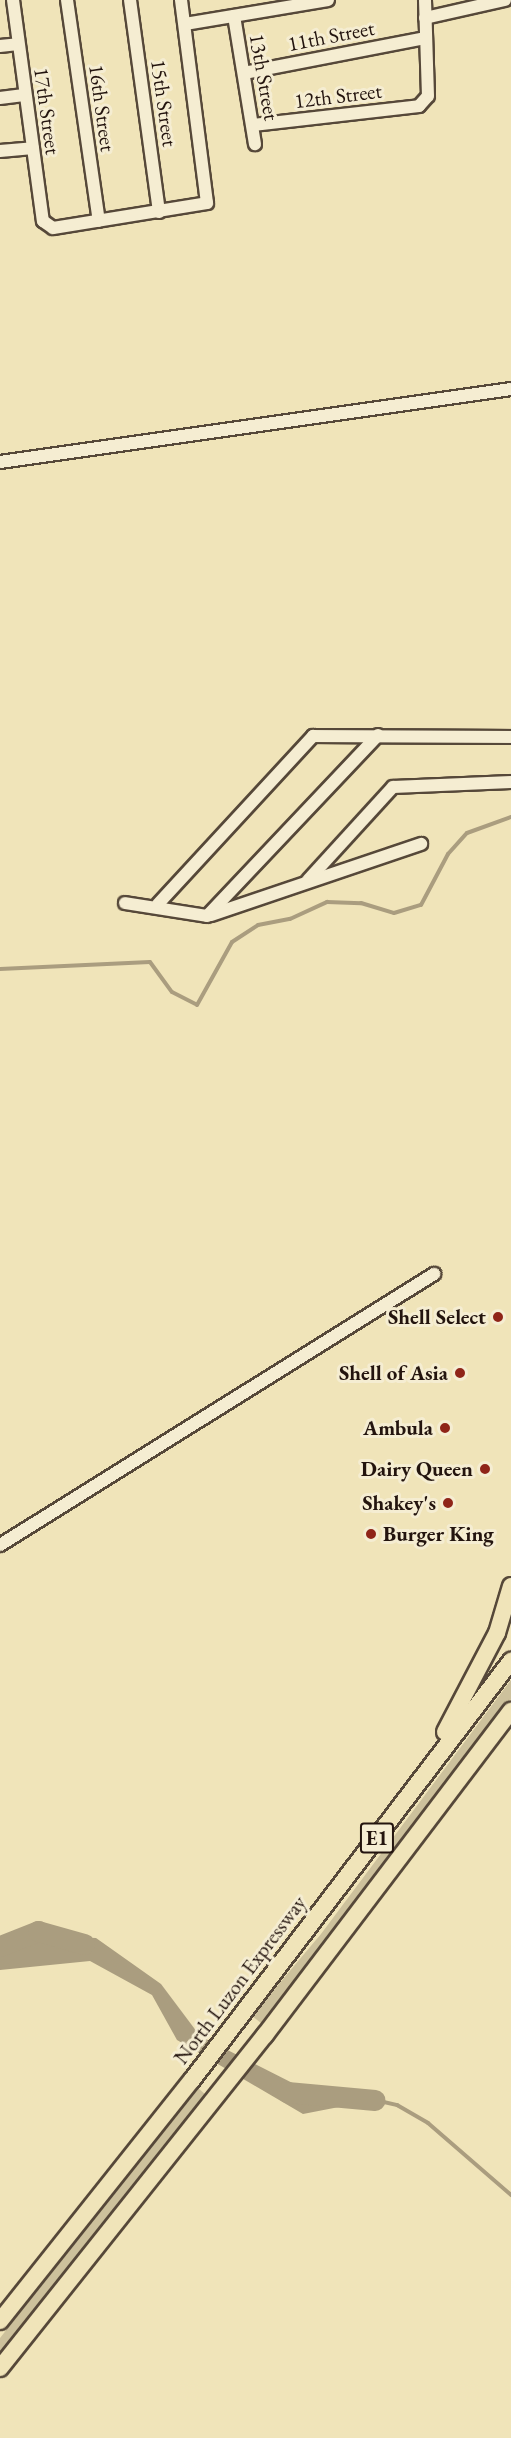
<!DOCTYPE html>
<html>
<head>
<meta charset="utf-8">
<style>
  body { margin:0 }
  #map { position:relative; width:511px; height:2438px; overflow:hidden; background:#f0e4b9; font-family:"EB Garamond",serif }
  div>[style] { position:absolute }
  .green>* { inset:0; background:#cdc19c }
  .water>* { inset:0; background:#aa9d7f }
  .stream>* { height:4px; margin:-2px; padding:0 2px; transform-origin:2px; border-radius:2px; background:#aa9d7f }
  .river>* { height:21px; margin:-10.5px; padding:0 10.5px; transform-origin:10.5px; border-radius:10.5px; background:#aa9d7f }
  .roads { filter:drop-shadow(2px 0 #564839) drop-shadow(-2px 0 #564839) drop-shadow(0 2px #564839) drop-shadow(0 -2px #564839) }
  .minor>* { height:12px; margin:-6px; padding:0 6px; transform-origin:6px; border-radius:6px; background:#f5edd2 }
  .highway>* { height:16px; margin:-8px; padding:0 8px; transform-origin:8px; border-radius:8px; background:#f0e4b9 }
  .dots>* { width:16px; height:16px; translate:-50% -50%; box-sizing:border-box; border:3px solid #f5edd2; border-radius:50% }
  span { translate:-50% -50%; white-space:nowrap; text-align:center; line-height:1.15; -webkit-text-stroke:6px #f5edd2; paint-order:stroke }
  .shield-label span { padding:2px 4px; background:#f5edd2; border:2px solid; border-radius:4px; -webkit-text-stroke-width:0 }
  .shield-label { font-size:20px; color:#23140e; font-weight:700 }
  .street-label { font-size:21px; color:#23140e }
  .poi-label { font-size:21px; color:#23140e; font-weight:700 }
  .right { translate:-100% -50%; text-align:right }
  .left { translate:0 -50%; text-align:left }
</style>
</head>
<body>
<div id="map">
  <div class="green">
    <div style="clip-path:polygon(511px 1680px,511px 1699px,329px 1941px,261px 2023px,252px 2016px,321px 1934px)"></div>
    <div style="clip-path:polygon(198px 2088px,206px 2095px,0 2353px,0 2338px)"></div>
  </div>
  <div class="water">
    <div style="clip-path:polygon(24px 1935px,96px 1938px,161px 1984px,200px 2036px,326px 2100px,375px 2100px,303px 2114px,177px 2040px,152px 1995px,90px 1961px,0 1970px,0 1944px)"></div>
  </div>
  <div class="stream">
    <div style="left:0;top:969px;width:150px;rotate:-2.7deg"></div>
    <div style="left:150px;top:962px;width:37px;rotate:54deg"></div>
    <div style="left:172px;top:992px;width:28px;rotate:27deg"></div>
    <div style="left:197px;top:1005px;width:72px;rotate:-60.9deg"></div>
    <div style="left:232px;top:942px;width:31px;rotate:-33deg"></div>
    <div style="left:258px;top:925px;width:33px;rotate:-11deg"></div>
    <div style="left:290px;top:919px;width:41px;rotate:-24.7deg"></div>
    <div style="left:327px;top:902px;width:34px;rotate:2deg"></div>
    <div style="left:361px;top:903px;width:34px;rotate:17deg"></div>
    <div style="left:394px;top:913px;width:28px;rotate:-17deg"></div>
    <div style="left:421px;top:905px;width:58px;rotate:-62.1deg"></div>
    <div style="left:448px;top:854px;width:28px;rotate:-48deg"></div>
    <div style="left:467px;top:833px;width:47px;rotate:-20deg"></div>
    <div style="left:375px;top:2100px;width:23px;rotate:13deg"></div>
    <div style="left:397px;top:2105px;width:36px;rotate:30deg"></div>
    <div style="left:428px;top:2123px;width:110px;rotate:40.9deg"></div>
  </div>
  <div class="river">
    <div style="left:0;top:1946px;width:41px;rotate:-21.5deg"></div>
    <div style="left:38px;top:1931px;width:48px;rotate:15.8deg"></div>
    <div style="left:287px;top:2092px;width:88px;rotate:5.2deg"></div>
  </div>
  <div class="roads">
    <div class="minor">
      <div style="left:13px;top:0;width:223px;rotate:82.3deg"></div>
      <div style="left:43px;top:221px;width:12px;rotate:35deg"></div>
      <div style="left:53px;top:228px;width:156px;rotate:-9.2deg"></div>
      <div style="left:207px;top:203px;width:205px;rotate:-97.3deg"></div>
      <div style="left:67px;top:0;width:223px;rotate:81.8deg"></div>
      <div style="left:130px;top:0;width:214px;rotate:82.2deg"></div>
      <div style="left:234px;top:16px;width:130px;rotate:80.7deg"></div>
      <div style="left:425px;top:18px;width:82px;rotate:-12.7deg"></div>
      <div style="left:185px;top:24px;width:145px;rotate:-9.5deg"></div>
      <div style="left:0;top:46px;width:18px;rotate:-6deg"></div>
      <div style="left:244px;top:73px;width:184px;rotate:-10.9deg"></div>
      <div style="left:0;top:98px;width:24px;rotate:-7deg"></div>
      <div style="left:253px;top:125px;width:167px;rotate:-6.5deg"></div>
      <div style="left:419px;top:106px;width:13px;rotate:-48deg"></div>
      <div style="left:428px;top:96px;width:96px;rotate:-91.8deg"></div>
      <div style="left:0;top:151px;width:33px;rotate:-5deg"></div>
      <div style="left:0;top:462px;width:516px;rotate:-8.13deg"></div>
      <div style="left:308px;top:880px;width:126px;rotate:-47.6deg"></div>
      <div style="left:393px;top:787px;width:118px;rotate:-2.4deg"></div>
      <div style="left:125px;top:903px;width:83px;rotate:9deg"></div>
      <div style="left:207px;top:916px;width:249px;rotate:-46.6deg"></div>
      <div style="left:158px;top:904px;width:229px;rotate:-47.3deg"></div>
      <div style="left:313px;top:736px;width:198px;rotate:0.3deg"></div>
      <div style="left:211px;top:915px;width:222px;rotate:-18.7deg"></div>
      <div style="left:0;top:1545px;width:512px;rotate:-31.98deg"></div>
    </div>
    <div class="highway">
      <div style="left:445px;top:1732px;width:112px;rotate:-62.3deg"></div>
      <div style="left:497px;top:1633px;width:49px;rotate:-73.4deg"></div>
      <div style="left:0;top:2321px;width:308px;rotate:-51.5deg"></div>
      <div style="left:192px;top:2080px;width:527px;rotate:-52.72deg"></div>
      <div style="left:0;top:2368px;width:426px;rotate:-51.5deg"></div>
      <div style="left:265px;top:2035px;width:407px;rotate:-52.8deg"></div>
    </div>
  </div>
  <div class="dots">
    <div style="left:498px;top:1317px;background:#8f2418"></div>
    <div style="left:460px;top:1373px;background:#8f2418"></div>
    <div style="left:445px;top:1428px;background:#8f2418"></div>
    <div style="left:485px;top:1469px;background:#8f2418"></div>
    <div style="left:448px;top:1503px;background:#8f2418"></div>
    <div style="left:371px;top:1534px;background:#8f2418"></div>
  </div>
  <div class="shield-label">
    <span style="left:377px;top:1838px">E1</span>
  </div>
  <div class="street-label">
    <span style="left:331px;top:36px;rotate:-11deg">11th Street</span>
    <span style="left:264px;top:77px;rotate:80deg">13th Street</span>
    <span style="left:338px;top:96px;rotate:-7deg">12th Street</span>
    <span style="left:164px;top:103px;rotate:82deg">15th Street</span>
    <span style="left:102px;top:108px;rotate:82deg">16th Street</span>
    <span style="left:47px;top:111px;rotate:82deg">17th Street</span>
    <span style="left:240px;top:1980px;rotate:-53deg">North Luzon Expressway</span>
  </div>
  <div class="poi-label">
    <span class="right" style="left:486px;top:1317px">Shell Select</span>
    <span class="right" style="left:448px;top:1373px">Shell of Asia</span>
    <span class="right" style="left:433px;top:1428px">Ambula</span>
    <span class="right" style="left:473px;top:1469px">Dairy Queen</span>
    <span class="right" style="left:436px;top:1503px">Shakey's</span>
    <span class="left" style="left:383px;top:1534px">Burger King</span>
  </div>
</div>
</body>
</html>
